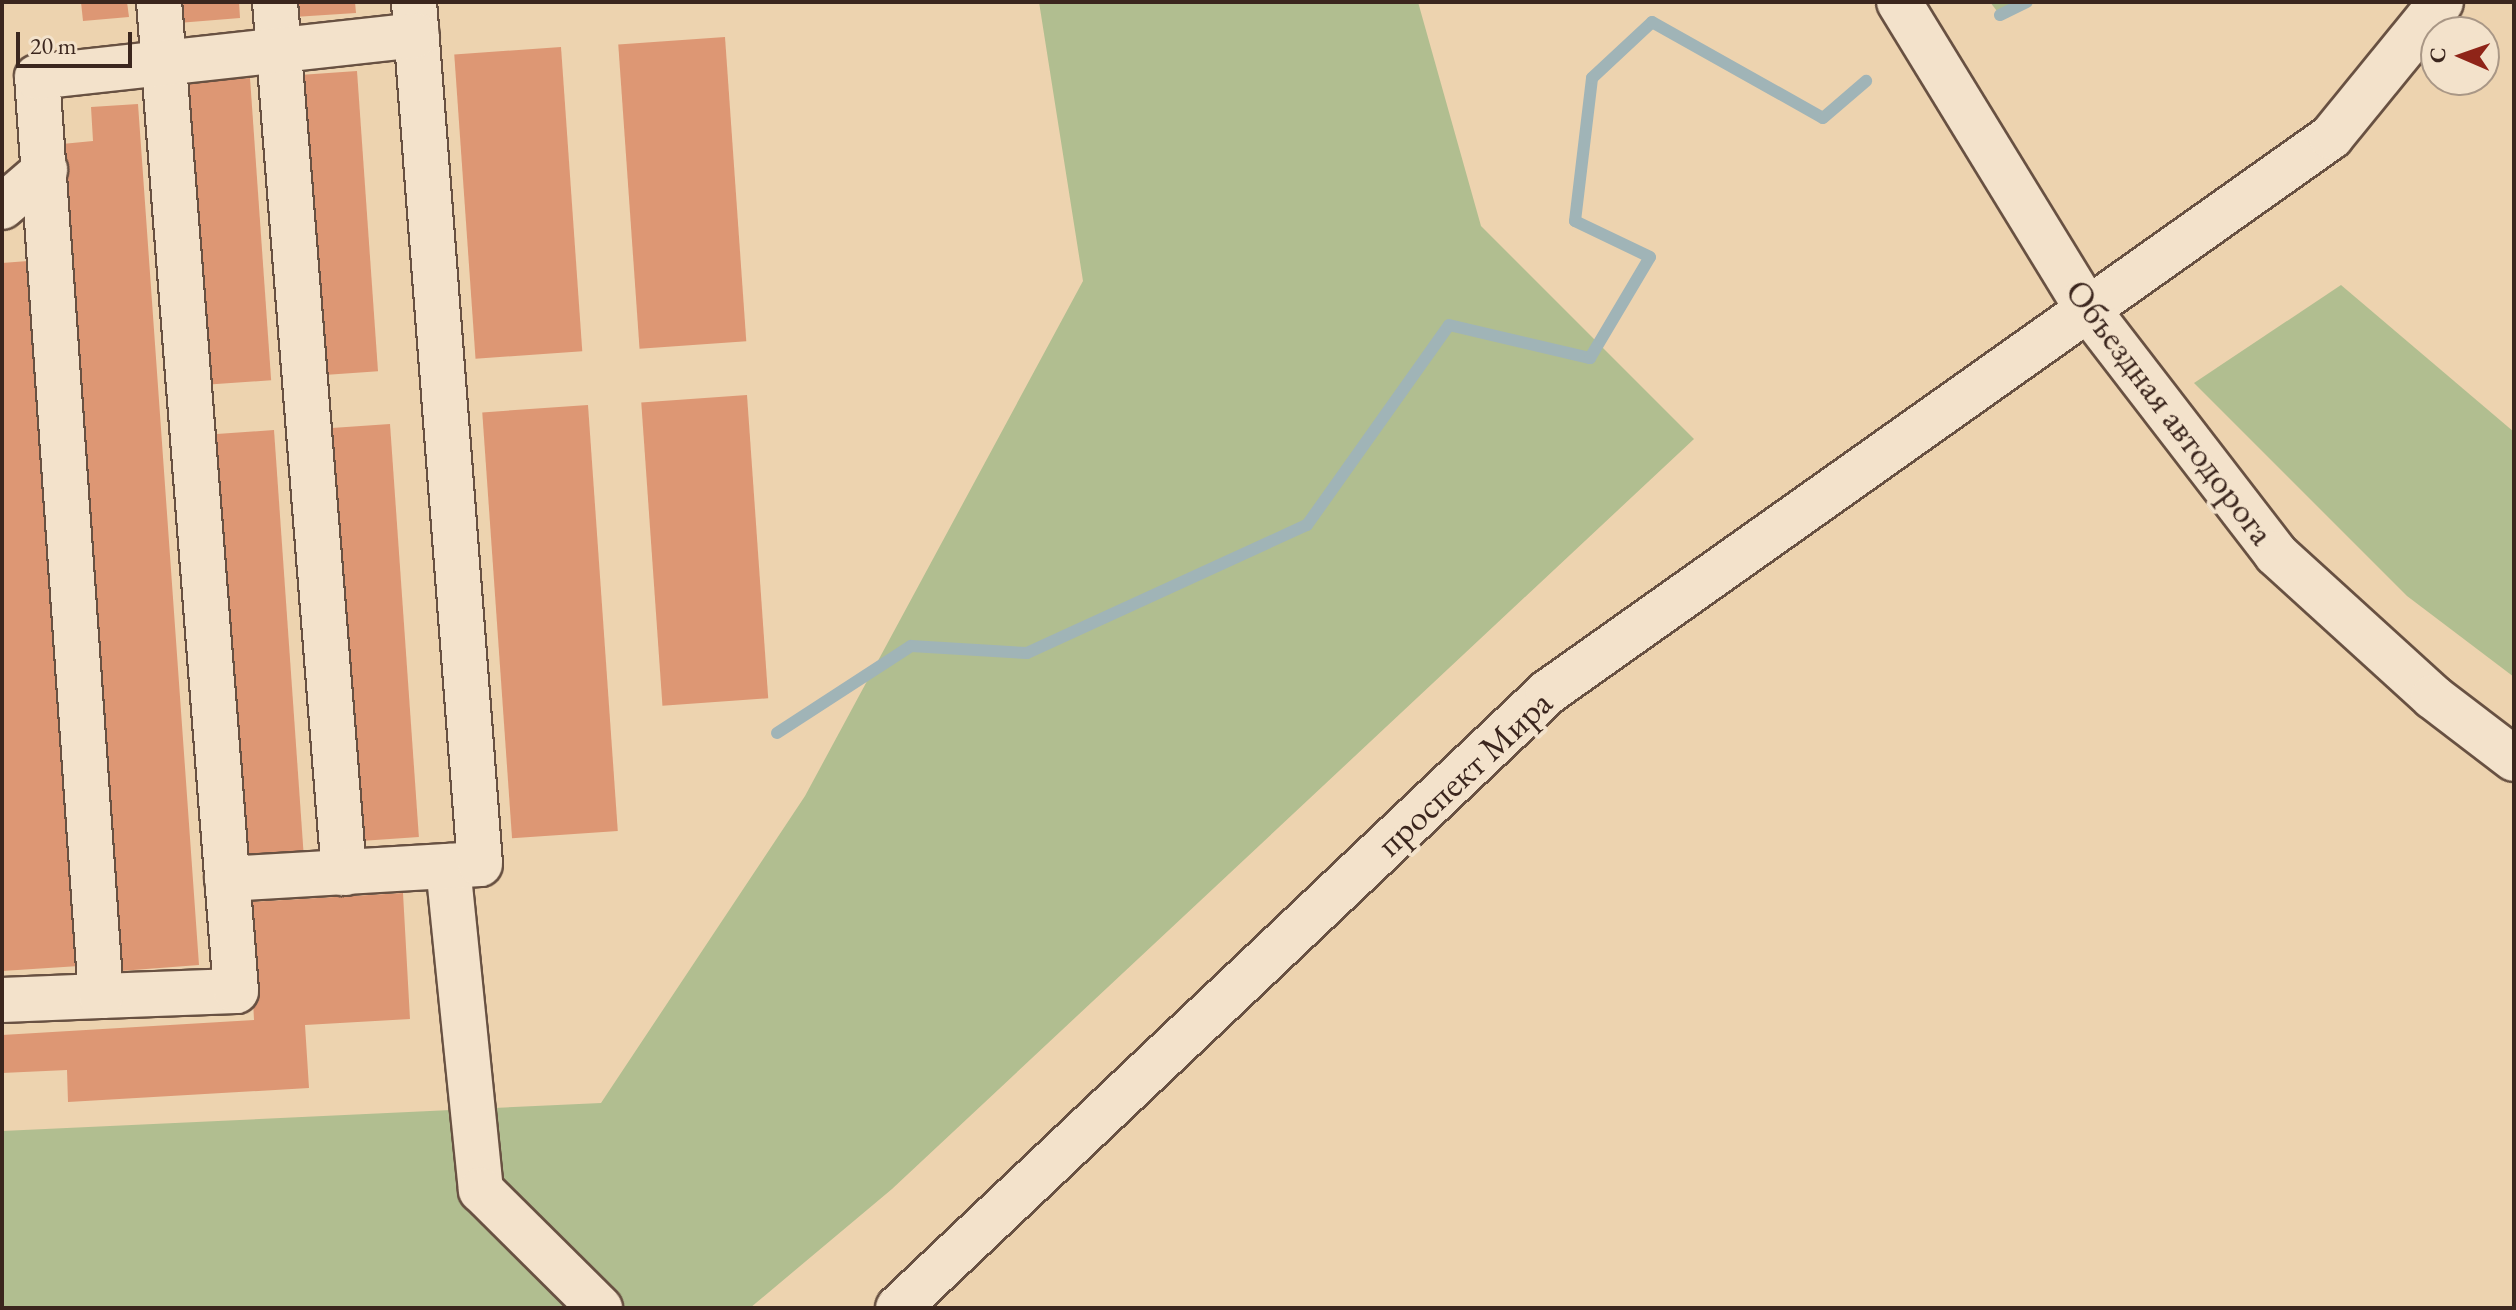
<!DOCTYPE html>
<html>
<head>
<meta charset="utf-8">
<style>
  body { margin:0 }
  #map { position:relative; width:2516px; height:1310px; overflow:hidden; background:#edd3af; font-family:"EB Garamond",serif }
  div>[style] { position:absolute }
  .green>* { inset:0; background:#b1be90 }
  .stream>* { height:12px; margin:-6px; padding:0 6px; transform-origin:6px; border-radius:6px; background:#a0b4b7 }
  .building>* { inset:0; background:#dd9774; transform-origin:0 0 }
  .roads { filter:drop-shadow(2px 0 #685142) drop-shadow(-2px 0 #685142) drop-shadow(0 2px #685142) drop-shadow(0 -2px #685142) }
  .minor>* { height:44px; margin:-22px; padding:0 22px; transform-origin:22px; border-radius:22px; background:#f3e2cb }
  span { translate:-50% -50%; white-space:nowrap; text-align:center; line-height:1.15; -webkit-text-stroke:8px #f3e2cb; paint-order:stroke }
  .street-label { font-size:36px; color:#3b261e }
  .frame { position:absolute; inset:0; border:4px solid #3b261e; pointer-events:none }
  .north { position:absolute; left:2420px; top:16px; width:80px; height:80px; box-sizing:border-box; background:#f3e2cb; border:2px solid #a99786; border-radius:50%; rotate:272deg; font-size:22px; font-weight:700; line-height:32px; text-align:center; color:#3b261e }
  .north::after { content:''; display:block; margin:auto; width:28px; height:36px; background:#8f2418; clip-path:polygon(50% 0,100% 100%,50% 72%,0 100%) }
  .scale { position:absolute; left:16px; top:32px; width:116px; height:36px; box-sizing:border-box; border:4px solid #3b261e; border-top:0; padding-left:10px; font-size:24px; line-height:28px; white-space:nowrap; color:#3b261e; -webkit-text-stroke:6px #f3e2cb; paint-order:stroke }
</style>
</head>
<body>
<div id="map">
  <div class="green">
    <div style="clip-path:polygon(1039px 2px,1418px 2px,1481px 226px,1694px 439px,892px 1189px,750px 1308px,2px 1308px,2px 1131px,601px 1103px,805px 796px,1083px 281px)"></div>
    <div style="clip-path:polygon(1990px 2px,2027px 2px,2000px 15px)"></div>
    <div style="clip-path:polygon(2341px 285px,2514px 432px,2514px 677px,2407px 596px,2194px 383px)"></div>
  </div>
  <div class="stream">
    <div style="left:2000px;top:15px;width:30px;rotate:-26deg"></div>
    <div style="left:777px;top:733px;width:160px;rotate:-33deg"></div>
    <div style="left:911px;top:646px;width:116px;rotate:3.5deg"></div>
    <div style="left:1027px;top:653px;width:308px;rotate:-24.6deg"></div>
    <div style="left:1307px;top:525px;width:245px;rotate:-54.6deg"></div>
    <div style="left:1449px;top:325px;width:145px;rotate:13.2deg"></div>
    <div style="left:1590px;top:358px;width:117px;rotate:-59.3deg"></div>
    <div style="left:1650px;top:257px;width:83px;rotate:-154.4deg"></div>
    <div style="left:1575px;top:221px;width:144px;rotate:-83.2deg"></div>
    <div style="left:1592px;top:78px;width:82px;rotate:-43deg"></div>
    <div style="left:1652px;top:22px;width:196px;rotate:29.3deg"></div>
    <div style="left:1823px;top:118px;width:57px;rotate:-40.7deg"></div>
  </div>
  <div class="building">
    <div style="clip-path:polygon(81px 2px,127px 2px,129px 17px,83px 21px)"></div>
    <div style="clip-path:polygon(177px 2px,239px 2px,240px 18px,178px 23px)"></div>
    <div style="clip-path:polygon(293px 2px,355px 2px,356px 13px,294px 17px)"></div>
    <div style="left:725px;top:37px;width:305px;height:107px;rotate:86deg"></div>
    <div style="left:561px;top:47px;width:305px;height:107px;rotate:86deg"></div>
    <div style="left:357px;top:71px;width:301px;height:61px;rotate:86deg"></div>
    <div style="left:250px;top:78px;width:303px;height:62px;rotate:86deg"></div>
    <div style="clip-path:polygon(138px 104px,199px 965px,120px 971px,62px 144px,93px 141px,91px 107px)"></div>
    <div style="clip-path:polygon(28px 261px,79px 966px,2px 971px,2px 263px)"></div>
    <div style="left:747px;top:395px;width:304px;height:106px;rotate:86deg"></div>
    <div style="left:588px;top:405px;width:427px;height:106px;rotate:86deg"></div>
    <div style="left:390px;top:424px;width:414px;height:62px;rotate:86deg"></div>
    <div style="left:274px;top:430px;width:424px;height:61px;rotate:86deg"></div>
    <div style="clip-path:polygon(403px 893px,410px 1019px,305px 1025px,309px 1088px,68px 1102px,67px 1070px,2px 1073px,2px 1035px,254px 1020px,248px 902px)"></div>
  </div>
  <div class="roads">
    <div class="minor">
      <div style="left:275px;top:2px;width:874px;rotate:85.47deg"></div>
      <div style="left:1899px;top:2px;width:358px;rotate:58.5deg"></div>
      <div style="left:2086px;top:307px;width:312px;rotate:52.4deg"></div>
      <div style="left:2276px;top:554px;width:212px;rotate:42.3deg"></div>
      <div style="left:2433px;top:697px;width:102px;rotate:37.4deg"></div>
      <div style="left:2px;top:207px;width:57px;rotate:-40.7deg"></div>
      <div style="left:448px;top:866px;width:326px;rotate:84.2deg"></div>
      <div style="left:481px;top:1190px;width:168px;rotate:44.8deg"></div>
      <div style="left:227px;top:879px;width:253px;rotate:-3.4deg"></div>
      <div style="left:480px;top:864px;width:865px;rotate:-94.38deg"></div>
      <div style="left:101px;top:996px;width:135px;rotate:-2.1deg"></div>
      <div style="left:236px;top:991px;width:992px;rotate:-94.45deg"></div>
      <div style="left:2px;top:1000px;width:99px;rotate:-2.3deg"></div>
      <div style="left:101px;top:996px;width:921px;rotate:-93.98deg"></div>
      <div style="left:37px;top:77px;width:382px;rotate:-6.3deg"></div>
      <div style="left:898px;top:1308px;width:896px;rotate:-43.46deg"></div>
      <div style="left:1548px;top:692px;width:960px;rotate:-35.33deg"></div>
      <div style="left:2331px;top:137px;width:174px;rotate:-50.8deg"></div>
    </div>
  </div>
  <div class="street-label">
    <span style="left:2170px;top:412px;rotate:53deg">Объездная автодорога</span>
    <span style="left:1464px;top:773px;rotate:-43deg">проспект Мира</span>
  </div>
  <div class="frame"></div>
  <div class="north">С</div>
  <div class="scale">20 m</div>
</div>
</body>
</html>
